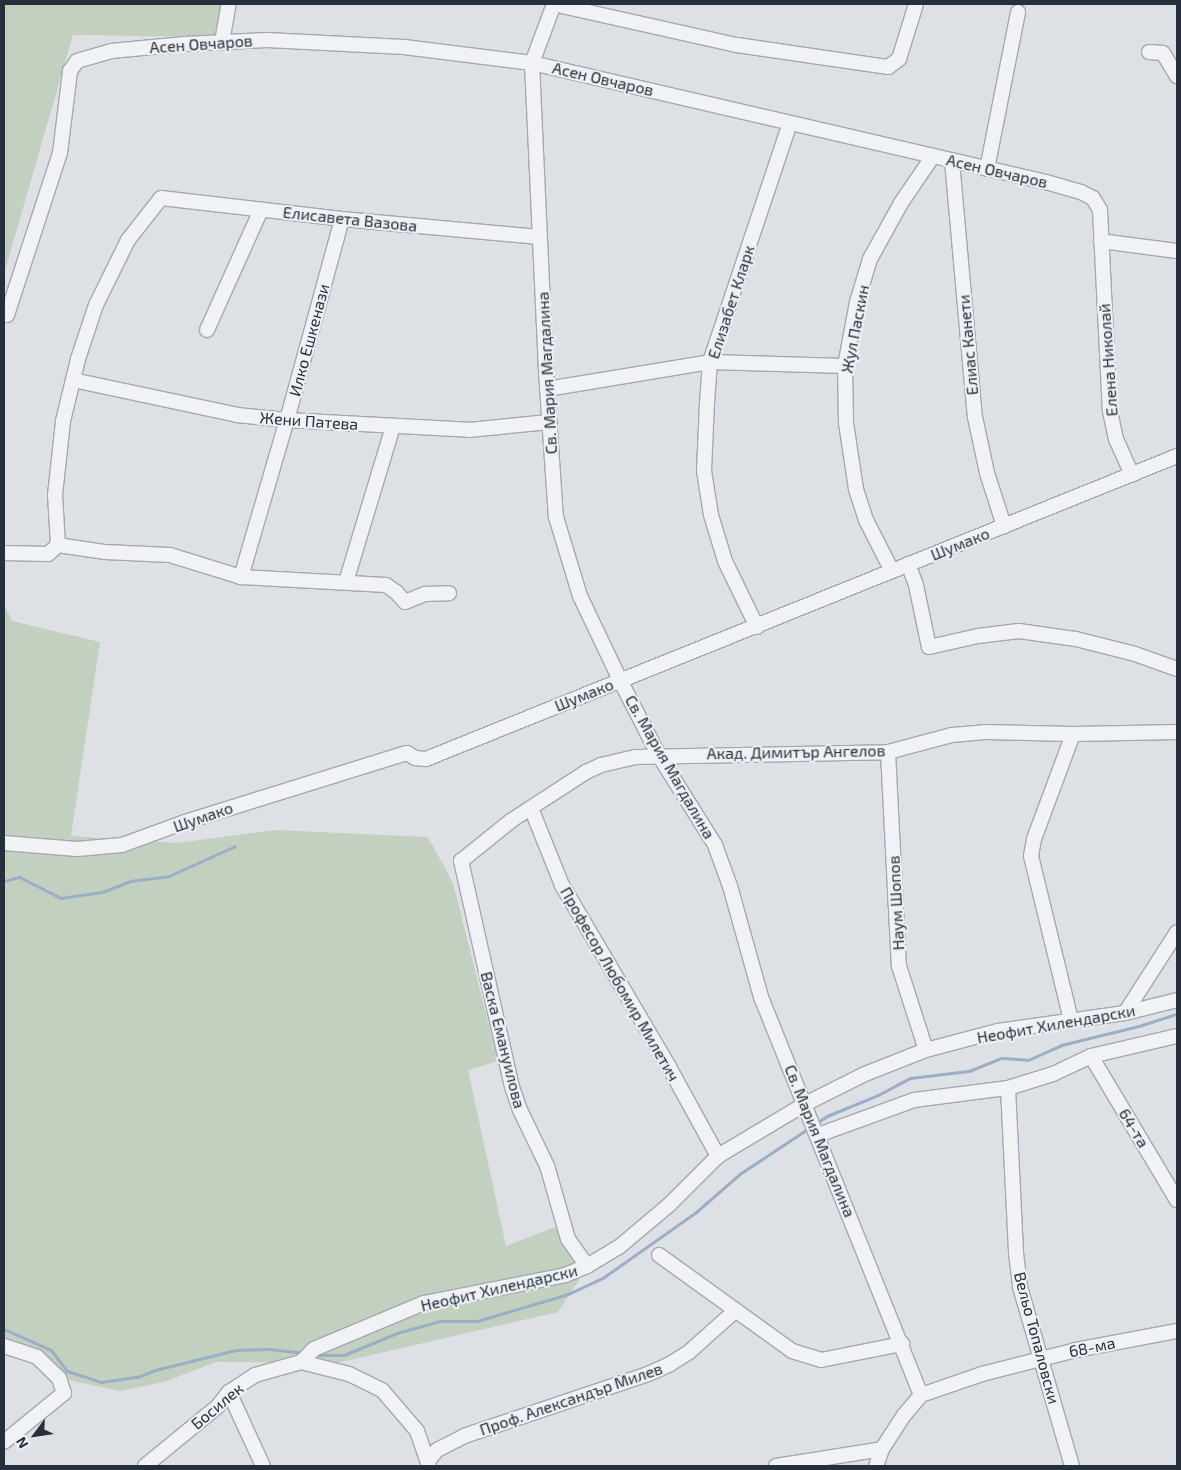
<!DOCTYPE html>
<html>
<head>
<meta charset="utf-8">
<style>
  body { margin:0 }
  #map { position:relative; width:1181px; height:1470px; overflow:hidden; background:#dde1e6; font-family:"Exo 2",sans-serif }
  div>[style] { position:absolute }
  .green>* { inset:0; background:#c3d0bf }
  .stream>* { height:3px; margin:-1.5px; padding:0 1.5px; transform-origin:1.5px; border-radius:1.5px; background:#9aaec5 }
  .roads { filter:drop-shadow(1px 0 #a3a8b0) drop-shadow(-1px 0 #a3a8b0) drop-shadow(0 1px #a3a8b0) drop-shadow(0 -1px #a3a8b0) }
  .minor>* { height:14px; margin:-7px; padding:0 7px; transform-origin:7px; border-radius:7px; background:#f0f2f5 }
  span { translate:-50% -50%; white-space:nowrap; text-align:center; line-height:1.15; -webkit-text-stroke:4px #edf0f4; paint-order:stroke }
  .street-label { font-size:16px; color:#282f3c }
  .frame { position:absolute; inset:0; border:5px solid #282f3c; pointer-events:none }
  .north { position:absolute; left:10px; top:1410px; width:50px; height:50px; -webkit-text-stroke:4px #edf0f4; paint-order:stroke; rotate:239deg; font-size:14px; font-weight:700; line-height:20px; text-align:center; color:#282f3c }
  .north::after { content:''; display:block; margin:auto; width:18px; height:22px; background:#282f3c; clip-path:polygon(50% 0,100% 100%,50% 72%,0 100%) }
</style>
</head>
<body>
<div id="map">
  <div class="green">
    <div style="clip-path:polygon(4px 4px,221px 4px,215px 37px,73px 35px,4px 274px)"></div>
    <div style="clip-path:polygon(4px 604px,12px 621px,100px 642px,71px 836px,177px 843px,275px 830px,428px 837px,453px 883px,498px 1061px,468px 1070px,506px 1246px,555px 1227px,589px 1265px,558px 1312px,337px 1363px,216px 1362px,164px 1382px,120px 1391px,59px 1378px,37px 1357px,4px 1346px)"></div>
  </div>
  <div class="stream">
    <div style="left:4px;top:881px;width:16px;rotate:-15deg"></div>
    <div style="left:19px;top:877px;width:47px;rotate:26.6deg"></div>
    <div style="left:61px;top:898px;width:41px;rotate:-8.3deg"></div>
    <div style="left:102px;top:892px;width:30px;rotate:-21deg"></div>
    <div style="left:130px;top:881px;width:39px;rotate:-7deg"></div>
    <div style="left:169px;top:876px;width:72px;rotate:-24.4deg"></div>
    <div style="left:816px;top:1123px;width:13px;rotate:-32deg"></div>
    <div style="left:827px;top:1116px;width:55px;rotate:-22.4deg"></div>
    <div style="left:878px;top:1095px;width:36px;rotate:-28deg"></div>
    <div style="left:910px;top:1078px;width:59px;rotate:-6.8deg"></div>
    <div style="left:969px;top:1071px;width:35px;rotate:-22deg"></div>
    <div style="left:1002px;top:1058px;width:26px;rotate:4deg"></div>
    <div style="left:1028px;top:1060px;width:36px;rotate:-24deg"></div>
    <div style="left:1061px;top:1045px;width:80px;rotate:-13.7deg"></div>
    <div style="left:1139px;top:1026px;width:40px;rotate:-18deg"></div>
    <div style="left:4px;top:1329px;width:51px;rotate:24.1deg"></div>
    <div style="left:51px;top:1350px;width:26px;rotate:53deg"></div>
    <div style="left:67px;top:1371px;width:36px;rotate:18deg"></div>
    <div style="left:101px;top:1382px;width:37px;rotate:-8deg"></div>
    <div style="left:138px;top:1377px;width:18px;rotate:-22deg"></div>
    <div style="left:155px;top:1370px;width:83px;rotate:-13.9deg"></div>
    <div style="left:236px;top:1350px;width:32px;rotate:-2deg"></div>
    <div style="left:268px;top:1349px;width:36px;rotate:6deg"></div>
    <div style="left:315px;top:1355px;width:29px"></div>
    <div style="left:344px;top:1355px;width:57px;rotate:-22.5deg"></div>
    <div style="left:397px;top:1333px;width:45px;rotate:-15.6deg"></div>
    <div style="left:440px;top:1321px;width:37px"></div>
    <div style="left:477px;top:1321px;width:95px;rotate:-16.5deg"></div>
    <div style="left:568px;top:1294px;width:40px;rotate:-25deg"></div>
    <div style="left:604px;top:1277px;width:113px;rotate:-35.2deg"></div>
    <div style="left:696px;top:1212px;width:60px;rotate:-40.9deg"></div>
    <div style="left:741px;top:1173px;width:82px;rotate:-33.5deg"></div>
  </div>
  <div class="roads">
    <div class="minor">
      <div style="left:553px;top:4px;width:189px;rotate:12.6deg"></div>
      <div style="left:737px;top:45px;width:153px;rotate:8.3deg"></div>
      <div style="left:888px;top:67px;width:14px;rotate:-36deg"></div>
      <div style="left:899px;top:59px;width:58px;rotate:-72.8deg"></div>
      <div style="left:554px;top:4px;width:63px;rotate:110.4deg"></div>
      <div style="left:532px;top:63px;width:309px;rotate:87.4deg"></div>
      <div style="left:546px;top:372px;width:145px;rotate:86.1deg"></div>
      <div style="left:556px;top:517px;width:83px;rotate:73.1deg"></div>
      <div style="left:580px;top:596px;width:93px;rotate:64.5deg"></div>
      <div style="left:620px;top:680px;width:83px;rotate:62.8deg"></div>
      <div style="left:658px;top:754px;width:107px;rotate:57.9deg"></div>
      <div style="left:715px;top:845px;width:44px;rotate:69.9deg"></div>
      <div style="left:730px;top:886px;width:115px;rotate:74.4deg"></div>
      <div style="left:761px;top:997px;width:429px;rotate:68.1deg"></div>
      <div style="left:921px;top:1395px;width:26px;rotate:130deg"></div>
      <div style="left:904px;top:1415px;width:40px;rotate:122.9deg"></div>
      <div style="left:882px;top:1449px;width:18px;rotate:109deg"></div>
      <div style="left:222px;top:42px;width:39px;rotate:-80deg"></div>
      <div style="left:1149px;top:52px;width:14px;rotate:4deg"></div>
      <div style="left:1163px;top:53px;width:27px;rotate:59deg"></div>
      <div style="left:952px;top:161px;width:257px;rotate:84.9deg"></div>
      <div style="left:975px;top:417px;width:57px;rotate:77.9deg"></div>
      <div style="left:987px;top:473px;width:56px;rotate:72.2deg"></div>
      <div style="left:987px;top:169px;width:160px;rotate:-78.8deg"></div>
      <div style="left:1101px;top:241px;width:77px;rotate:7.5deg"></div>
      <div style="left:7px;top:315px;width:170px;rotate:-71.9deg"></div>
      <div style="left:60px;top:153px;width:83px;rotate:-83deg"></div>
      <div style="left:70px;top:71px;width:12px;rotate:-55deg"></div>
      <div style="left:77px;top:61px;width:35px;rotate:-16deg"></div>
      <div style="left:111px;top:51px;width:74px;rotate:-5.4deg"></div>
      <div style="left:185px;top:44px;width:82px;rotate:-2.8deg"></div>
      <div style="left:267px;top:40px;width:137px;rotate:2.9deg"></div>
      <div style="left:404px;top:47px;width:129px;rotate:7.1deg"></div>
      <div style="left:532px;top:63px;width:528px;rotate:13.04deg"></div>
      <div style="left:1046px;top:182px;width:36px;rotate:16deg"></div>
      <div style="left:1081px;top:192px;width:13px;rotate:27deg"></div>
      <div style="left:1093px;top:198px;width:14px;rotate:60deg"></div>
      <div style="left:1100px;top:210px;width:201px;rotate:87.2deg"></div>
      <div style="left:1110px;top:411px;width:29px;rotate:78deg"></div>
      <div style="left:1116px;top:439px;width:39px;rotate:66deg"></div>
      <div style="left:207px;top:330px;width:132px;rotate:-65.8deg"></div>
      <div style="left:73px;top:380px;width:168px;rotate:12deg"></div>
      <div style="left:237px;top:415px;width:50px;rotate:5.7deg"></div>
      <div style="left:287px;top:420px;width:182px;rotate:3.1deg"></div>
      <div style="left:469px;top:430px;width:80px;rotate:-5.7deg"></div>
      <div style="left:547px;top:389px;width:165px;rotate:-9.4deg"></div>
      <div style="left:710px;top:362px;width:135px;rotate:1.7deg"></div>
      <div style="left:58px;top:545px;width:50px;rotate:-93.4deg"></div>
      <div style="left:55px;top:495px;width:74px;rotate:-83.8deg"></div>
      <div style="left:63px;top:421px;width:64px;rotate:-76.4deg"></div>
      <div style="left:78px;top:359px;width:57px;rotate:-71.6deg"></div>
      <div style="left:96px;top:305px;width:72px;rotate:-63.8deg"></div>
      <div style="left:128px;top:240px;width:53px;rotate:-51.8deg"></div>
      <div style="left:161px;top:198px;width:182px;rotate:6.6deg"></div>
      <div style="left:342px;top:219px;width:198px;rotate:5.2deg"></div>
      <div style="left:4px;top:553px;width:44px;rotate:1.3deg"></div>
      <div style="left:48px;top:554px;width:13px;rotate:-42deg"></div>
      <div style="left:58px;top:545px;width:48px;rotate:8.5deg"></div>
      <div style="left:105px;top:552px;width:65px;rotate:2.6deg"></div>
      <div style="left:170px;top:555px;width:74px;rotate:17.2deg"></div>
      <div style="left:241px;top:577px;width:145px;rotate:3.2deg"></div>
      <div style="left:386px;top:585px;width:12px;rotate:35deg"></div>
      <div style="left:396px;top:592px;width:13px;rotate:48deg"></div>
      <div style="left:405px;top:602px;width:22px;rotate:-22deg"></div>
      <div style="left:425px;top:594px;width:24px;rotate:-2deg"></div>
      <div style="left:908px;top:564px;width:22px;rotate:69deg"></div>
      <div style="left:916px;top:585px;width:63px;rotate:78.2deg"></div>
      <div style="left:929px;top:647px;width:50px;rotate:-12.7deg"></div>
      <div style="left:978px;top:636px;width:41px;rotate:-7deg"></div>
      <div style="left:1019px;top:631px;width:58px;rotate:8deg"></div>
      <div style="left:1076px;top:639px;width:61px;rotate:14.3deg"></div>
      <div style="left:1135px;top:654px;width:45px;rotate:19.7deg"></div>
      <div style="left:892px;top:571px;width:57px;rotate:-117deg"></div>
      <div style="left:866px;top:520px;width:33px;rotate:-108deg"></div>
      <div style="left:856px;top:489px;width:67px;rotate:-98.6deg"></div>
      <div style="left:846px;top:423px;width:57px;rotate:-91deg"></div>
      <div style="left:845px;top:366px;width:65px;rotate:-79.4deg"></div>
      <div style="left:857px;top:302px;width:45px;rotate:-73.2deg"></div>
      <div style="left:870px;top:259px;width:64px;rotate:-61deg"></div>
      <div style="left:901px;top:203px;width:57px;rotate:-55.8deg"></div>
      <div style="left:241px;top:577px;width:164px;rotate:-73.7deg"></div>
      <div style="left:287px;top:420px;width:208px;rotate:-74.7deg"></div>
      <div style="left:346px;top:582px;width:163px;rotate:-73.2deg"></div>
      <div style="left:757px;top:627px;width:73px;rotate:-115.9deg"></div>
      <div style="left:725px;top:561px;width:48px;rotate:-106.9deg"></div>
      <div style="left:711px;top:515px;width:45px;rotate:-99deg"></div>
      <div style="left:704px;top:471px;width:68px;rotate:-87.5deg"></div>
      <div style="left:707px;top:403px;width:41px;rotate:-85.8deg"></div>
      <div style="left:710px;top:362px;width:252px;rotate:-71.5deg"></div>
      <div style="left:888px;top:752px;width:214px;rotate:87.1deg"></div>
      <div style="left:899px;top:966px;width:88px;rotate:72.2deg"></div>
      <div style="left:531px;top:808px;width:83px;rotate:68.1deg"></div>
      <div style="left:562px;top:885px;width:211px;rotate:59.5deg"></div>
      <div style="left:669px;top:1067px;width:102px;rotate:61.2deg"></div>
      <div style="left:4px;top:843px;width:73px;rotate:4.7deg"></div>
      <div style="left:77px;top:849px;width:45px;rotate:-5.1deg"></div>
      <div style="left:122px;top:845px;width:67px;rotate:-20.1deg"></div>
      <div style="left:185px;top:822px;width:232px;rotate:-17.3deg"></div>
      <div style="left:407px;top:753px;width:9px;rotate:32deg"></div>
      <div style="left:415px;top:758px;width:11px;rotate:5deg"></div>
      <div style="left:426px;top:759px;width:810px;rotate:-21.97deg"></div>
      <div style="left:1125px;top:1013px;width:96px;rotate:-57.3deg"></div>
      <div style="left:1071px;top:1020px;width:169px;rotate:-103.7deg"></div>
      <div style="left:1031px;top:856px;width:17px;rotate:-80deg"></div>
      <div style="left:1034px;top:839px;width:112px;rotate:-69.6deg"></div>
      <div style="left:1091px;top:1056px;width:168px;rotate:59.2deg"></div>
      <div style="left:1008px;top:1088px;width:165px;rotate:87.2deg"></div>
      <div style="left:1016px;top:1253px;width:34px;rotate:83deg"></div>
      <div style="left:1020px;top:1287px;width:186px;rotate:73.8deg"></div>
      <div style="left:818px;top:1135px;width:102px;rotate:-20deg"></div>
      <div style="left:914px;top:1100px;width:95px;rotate:-7.3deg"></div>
      <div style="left:1008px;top:1088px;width:47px;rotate:-17.3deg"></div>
      <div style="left:1053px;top:1074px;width:42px;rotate:-25.3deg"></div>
      <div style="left:1091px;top:1056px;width:88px;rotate:-13.1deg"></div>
      <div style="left:659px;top:1255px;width:164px;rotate:35.8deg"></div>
      <div style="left:792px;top:1351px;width:30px;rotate:17deg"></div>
      <div style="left:821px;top:1360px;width:83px;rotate:-11.2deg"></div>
      <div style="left:587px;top:1266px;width:33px;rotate:-125deg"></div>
      <div style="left:568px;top:1239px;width:76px;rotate:-106deg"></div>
      <div style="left:547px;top:1166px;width:62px;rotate:-115.7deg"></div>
      <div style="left:520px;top:1110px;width:24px;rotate:-109deg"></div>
      <div style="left:512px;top:1087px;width:232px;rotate:-102.7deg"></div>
      <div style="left:461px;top:861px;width:65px;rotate:-38.8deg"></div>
      <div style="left:512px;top:820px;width:88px;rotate:-33deg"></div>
      <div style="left:586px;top:772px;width:17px;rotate:-25deg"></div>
      <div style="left:601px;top:765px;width:36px;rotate:-13deg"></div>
      <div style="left:636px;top:757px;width:252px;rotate:-1.1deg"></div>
      <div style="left:888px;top:752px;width:66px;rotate:-14.9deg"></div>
      <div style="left:952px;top:735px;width:33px;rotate:-5deg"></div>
      <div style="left:985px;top:732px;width:88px;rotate:1.3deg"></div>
      <div style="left:1073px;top:734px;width:104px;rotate:-1.1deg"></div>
      <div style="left:4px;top:1346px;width:35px;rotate:18deg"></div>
      <div style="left:37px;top:1357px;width:30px;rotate:44deg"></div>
      <div style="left:59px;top:1378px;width:16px;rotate:72deg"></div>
      <div style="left:64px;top:1393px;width:77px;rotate:140.8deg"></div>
      <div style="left:301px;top:1362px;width:18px;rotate:-45deg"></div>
      <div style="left:314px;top:1349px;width:119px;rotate:-22.7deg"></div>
      <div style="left:424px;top:1303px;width:144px;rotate:-11.2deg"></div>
      <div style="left:565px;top:1275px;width:24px;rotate:-22deg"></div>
      <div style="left:587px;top:1266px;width:37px;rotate:-31deg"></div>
      <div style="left:619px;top:1247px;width:65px;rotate:-40deg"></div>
      <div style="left:669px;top:1205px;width:69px;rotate:-45deg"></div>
      <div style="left:718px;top:1156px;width:101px;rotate:-30.9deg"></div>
      <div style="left:805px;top:1104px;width:67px;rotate:-26.6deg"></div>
      <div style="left:865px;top:1074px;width:66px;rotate:-21.5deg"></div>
      <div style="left:926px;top:1050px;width:74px;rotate:-14.8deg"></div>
      <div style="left:998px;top:1031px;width:128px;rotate:-8.1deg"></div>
      <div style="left:1125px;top:1013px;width:54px;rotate:-14deg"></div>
      <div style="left:229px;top:1392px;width:81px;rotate:65.3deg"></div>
      <div style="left:921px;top:1395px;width:65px;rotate:-19deg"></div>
      <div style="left:982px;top:1374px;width:97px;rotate:-14.3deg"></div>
      <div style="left:1076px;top:1350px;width:103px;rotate:-10.7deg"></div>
      <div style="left:428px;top:1461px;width:14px;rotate:-51deg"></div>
      <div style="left:437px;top:1450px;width:30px;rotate:-27deg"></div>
      <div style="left:464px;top:1436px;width:194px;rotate:-18.6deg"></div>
      <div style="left:648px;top:1374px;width:24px;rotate:-24deg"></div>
      <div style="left:670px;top:1364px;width:22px;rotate:-32deg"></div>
      <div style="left:689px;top:1352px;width:62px;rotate:-41.7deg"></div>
      <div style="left:145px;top:1466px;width:94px;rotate:-39.4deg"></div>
      <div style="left:218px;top:1406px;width:18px;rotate:-52deg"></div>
      <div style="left:229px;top:1392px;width:31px;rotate:-33deg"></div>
      <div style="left:255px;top:1375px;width:48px;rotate:-15.8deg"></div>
      <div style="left:301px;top:1362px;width:49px;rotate:14deg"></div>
      <div style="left:349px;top:1374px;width:37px;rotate:26deg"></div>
      <div style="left:382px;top:1390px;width:54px;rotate:49.5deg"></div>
      <div style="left:417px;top:1431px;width:37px;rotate:71deg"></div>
      <div style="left:776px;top:1466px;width:107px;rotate:-9.1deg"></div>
    </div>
  </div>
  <div class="street-label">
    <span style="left:201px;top:44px;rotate:-4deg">Асен Овчаров</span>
    <span style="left:603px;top:79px;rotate:13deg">Асен Овчаров</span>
    <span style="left:997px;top:171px;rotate:13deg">Асен Овчаров</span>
    <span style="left:350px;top:219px;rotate:6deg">Елисавета Вазова</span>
    <span style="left:731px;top:302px;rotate:-72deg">Елизабет Кларк</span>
    <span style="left:855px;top:329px;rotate:-79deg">Жул Паскин</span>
    <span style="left:309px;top:340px;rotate:-75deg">Илко Ешкенази</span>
    <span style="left:968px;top:345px;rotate:-95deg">Елиас Канети</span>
    <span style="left:1108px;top:360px;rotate:-94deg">Елена Николай</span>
    <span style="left:547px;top:373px;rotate:-93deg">Св. Мария Магдалина</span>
    <span style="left:309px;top:421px;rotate:4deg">Жени Патева</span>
    <span style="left:960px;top:544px;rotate:-22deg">Шумако</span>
    <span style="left:584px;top:695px;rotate:-22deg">Шумако</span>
    <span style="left:796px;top:752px;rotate:-1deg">Акад. Димитър Ангелов</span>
    <span style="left:670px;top:767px;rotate:60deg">Св. Мария Магдалина</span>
    <span style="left:203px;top:817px;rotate:-19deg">Шумако</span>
    <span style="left:896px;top:903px;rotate:-93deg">Наум Шопов</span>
    <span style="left:620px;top:984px;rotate:60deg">Професор Любомир Милетич</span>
    <span style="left:1056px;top:1024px;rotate:-10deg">Неофит Хилендарски</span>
    <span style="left:503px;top:1040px;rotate:76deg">Васка Емануилова</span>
    <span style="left:1134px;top:1128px;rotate:59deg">64-та</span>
    <span style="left:820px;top:1141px;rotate:68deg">Св. Мария Магдалина</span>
    <span style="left:499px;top:1288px;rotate:-13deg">Неофит Хилендарски</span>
    <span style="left:1037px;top:1338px;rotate:75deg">Вельо Топаловски</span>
    <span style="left:1092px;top:1347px;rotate:-12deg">68-ма</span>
    <span style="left:571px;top:1399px;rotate:-19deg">Проф. Александър Милев</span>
    <span style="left:217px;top:1406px;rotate:-40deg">Босилек</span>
  </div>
  <div class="frame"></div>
  <div class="north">N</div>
</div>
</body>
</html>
